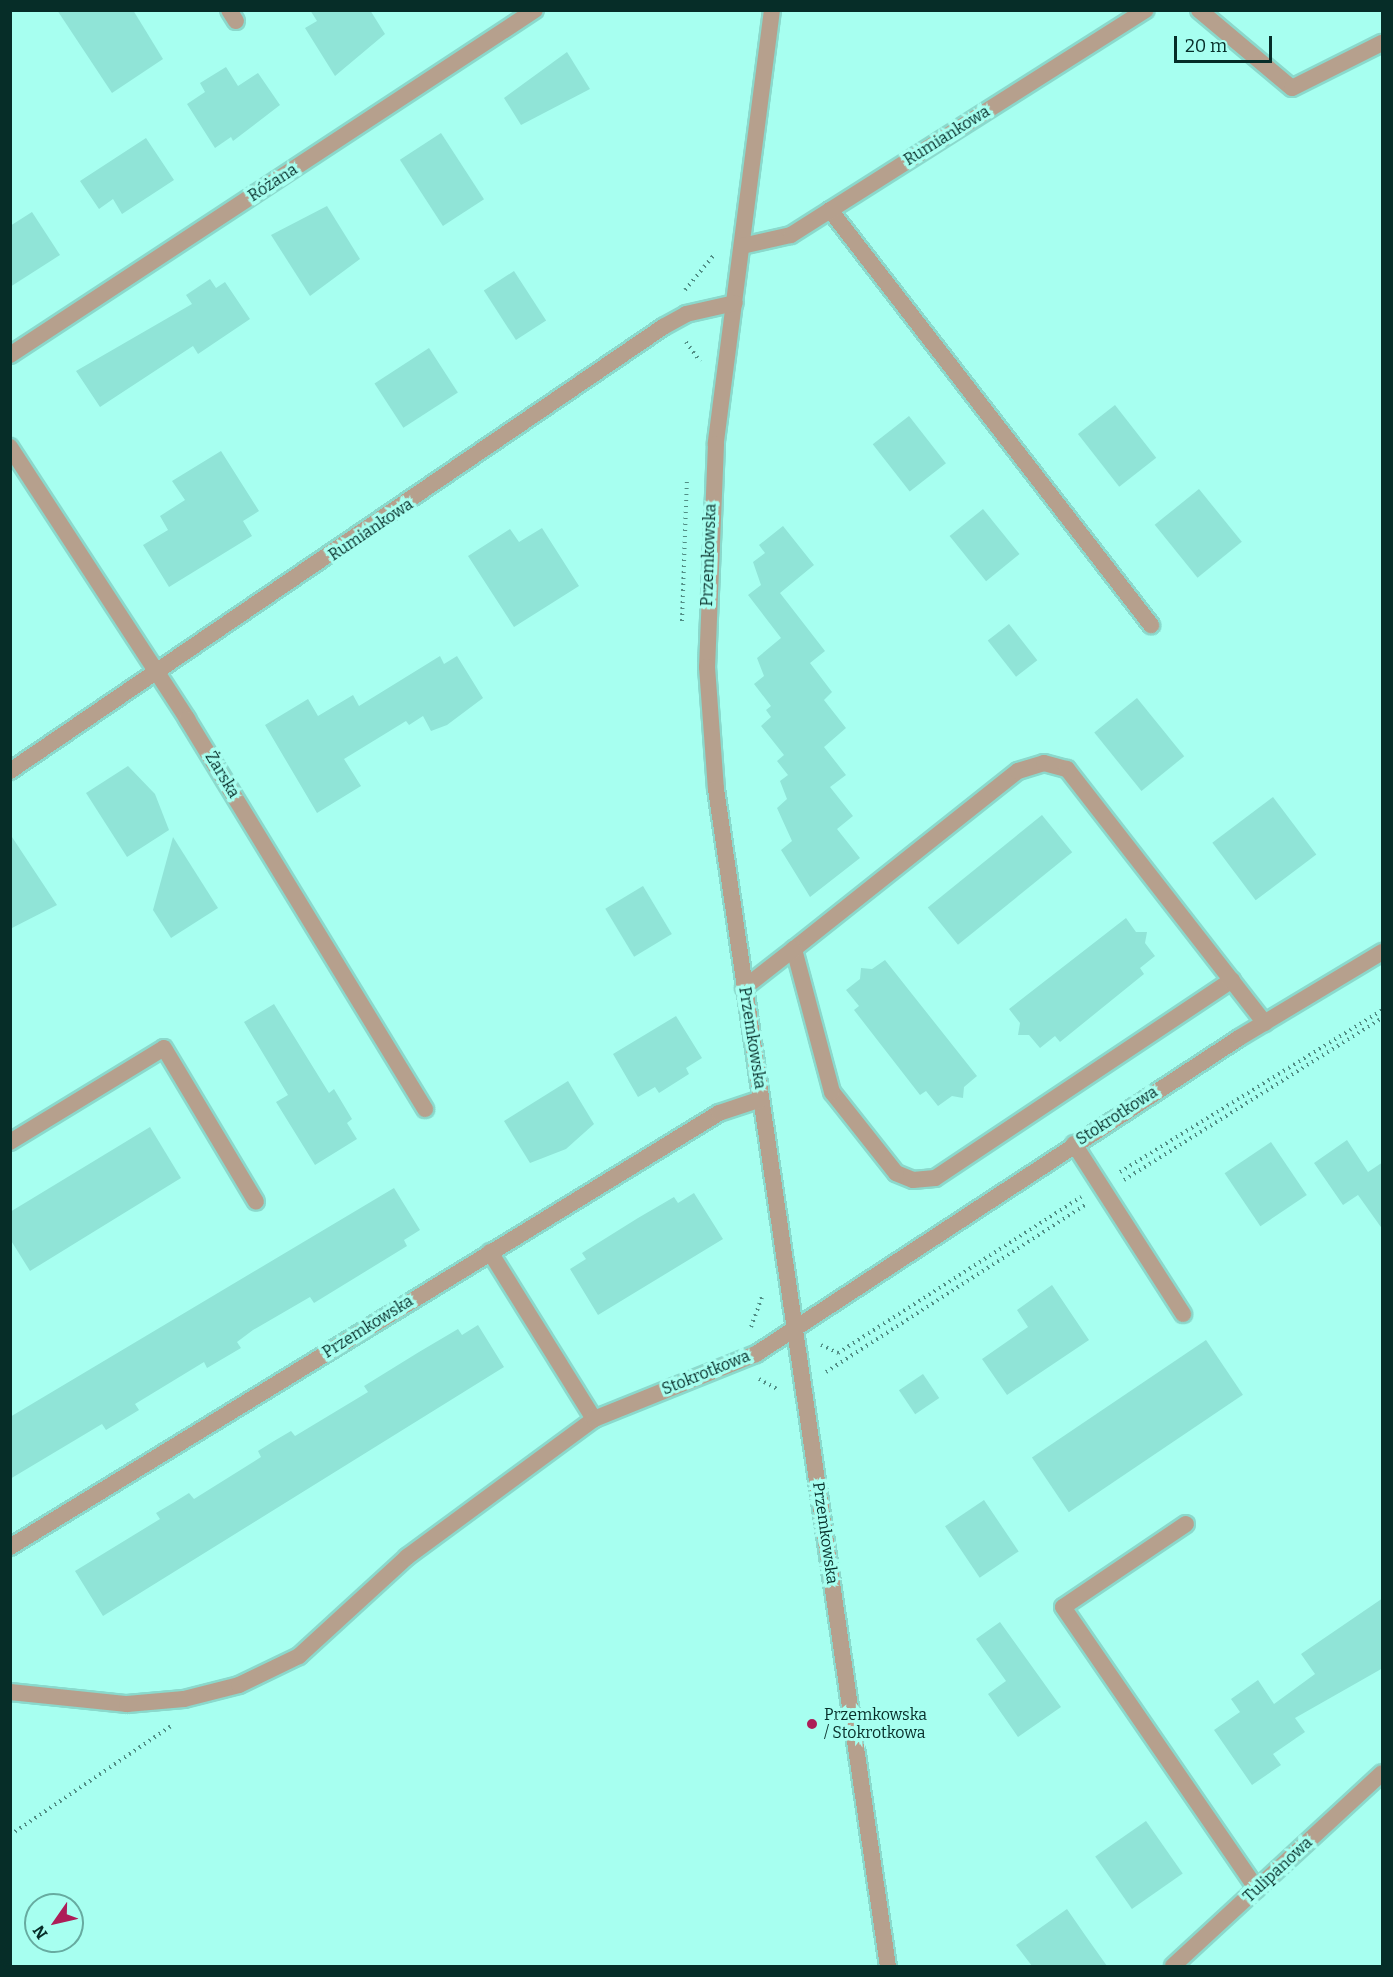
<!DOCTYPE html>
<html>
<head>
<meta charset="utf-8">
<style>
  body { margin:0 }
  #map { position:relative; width:1393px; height:1977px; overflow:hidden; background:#a7fff0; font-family:Bitter,serif }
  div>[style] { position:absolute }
  .building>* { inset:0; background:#90e4d7; transform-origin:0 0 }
  .path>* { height:4px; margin-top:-2px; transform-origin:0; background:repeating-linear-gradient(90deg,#518e85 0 1.5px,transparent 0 6px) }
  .roads { filter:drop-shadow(2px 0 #8ad9cc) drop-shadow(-2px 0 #8ad9cc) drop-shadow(0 2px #8ad9cc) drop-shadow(0 -2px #8ad9cc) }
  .service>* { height:16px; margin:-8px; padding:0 8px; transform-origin:8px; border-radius:8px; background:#b6a08d }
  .minor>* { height:16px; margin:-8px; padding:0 8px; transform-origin:8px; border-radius:8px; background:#b6a08d }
  .dots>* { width:16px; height:16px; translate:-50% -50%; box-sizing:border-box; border:3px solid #a7fff0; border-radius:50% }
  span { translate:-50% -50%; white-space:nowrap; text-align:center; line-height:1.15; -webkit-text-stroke:6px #a7fff0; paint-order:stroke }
  .street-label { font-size:16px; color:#062d28 }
  .poi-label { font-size:16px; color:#062d28 }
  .left { translate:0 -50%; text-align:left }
  .frame { position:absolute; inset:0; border:12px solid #062d28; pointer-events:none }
  .north { position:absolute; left:24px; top:1893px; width:60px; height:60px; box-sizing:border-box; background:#a7fff0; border:2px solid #67aba0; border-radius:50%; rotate:236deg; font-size:16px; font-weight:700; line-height:24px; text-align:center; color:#062d28 }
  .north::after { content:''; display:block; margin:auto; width:21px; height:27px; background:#ad1e58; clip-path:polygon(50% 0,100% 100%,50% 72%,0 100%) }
  .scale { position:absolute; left:1174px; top:36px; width:98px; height:27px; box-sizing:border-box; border:3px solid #062d28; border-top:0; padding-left:8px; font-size:18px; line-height:21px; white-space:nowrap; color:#062d28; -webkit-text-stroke:4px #a7fff0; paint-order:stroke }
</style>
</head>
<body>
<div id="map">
  <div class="building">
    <div style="clip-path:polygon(57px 10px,133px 10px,163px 59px,112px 93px)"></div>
    <div style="clip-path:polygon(310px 10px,370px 10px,385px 34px,335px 76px,305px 28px,317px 21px)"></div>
    <div style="clip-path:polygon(567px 52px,590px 89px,521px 125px,504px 98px)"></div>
    <div style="clip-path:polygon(226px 67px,238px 86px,258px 73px,280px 105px,233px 141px,231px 137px,215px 148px,187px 104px,205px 92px,200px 83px)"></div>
    <div style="left:441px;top:133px;width:79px;height:49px;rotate:57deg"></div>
    <div style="clip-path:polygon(146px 138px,174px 180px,122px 214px,113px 199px,99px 209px,80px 181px)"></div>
    <div style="clip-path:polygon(327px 206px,360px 259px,310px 296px,271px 235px)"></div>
    <div style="clip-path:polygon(32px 212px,60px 255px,10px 287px,10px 226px)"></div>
    <div style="left:514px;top:271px;width:59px;height:36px;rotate:57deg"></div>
    <div style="clip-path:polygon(210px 279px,216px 288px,225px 282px,250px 319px,198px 354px,193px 346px,100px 407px,76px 371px,192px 304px,186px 295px)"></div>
    <div style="left:429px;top:348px;width:53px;height:65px;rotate:57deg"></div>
    <div style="left:1115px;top:405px;width:67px;height:47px;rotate:52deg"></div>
    <div style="left:909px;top:416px;width:60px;height:46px;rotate:52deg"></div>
    <div style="clip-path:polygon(221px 451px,259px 511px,243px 521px,252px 536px,169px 587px,143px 545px,168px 530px,160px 516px,185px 500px,172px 481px)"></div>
    <div style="left:1199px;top:489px;width:68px;height:57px;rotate:51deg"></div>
    <div style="left:983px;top:509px;width:58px;height:43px;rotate:51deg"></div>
    <div style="clip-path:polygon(783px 526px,814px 565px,780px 593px,825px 651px,810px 663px,832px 692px,824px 700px,846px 728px,824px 747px,846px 775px,830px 787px,853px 816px,837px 829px,860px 858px,810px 897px,781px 850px,792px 841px,777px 808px,787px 799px,780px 781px,788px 775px,777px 761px,784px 755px,761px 726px,771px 717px,766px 710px,771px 706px,754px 684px,764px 676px,757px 658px,781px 638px,748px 595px,761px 585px,753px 562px,765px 553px,759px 545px)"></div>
    <div style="clip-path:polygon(542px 528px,579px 586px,514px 627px,468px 556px,510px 529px,519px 542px)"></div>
    <div style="left:1009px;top:624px;width:46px;height:27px;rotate:52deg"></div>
    <div style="clip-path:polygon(440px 656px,444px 664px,457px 656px,483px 698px,447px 725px,431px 731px,423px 716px,409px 725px,406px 721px,344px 759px,361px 786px,317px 813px,265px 725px,308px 699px,318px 716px,353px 695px,359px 706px)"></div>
    <div style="left:1137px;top:698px;width:75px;height:55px;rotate:51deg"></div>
    <div style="clip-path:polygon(128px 766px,155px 794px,169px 830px,127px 857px,86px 793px)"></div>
    <div style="left:1273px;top:797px;width:72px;height:76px;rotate:53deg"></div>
    <div style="left:1042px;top:815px;width:48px;height:147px;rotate:51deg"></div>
    <div style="clip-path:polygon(10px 834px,57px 905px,10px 929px)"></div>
    <div style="clip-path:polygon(173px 837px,218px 908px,171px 938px,153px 910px)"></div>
    <div style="left:643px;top:886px;width:56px;height:44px;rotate:59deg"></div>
    <div style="clip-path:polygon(1126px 918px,1136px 932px,1147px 932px,1145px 943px,1155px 956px,1140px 968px,1144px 974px,1060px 1042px,1055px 1036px,1040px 1048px,1029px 1035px,1018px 1035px,1020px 1023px,1009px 1009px)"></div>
    <div style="clip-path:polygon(885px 960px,977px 1076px,964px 1087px,963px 1098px,952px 1096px,938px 1106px,926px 1091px,920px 1095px,854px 1010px,859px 1006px,846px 990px,860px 979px,861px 968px,872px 969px)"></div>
    <div style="clip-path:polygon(274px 1004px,329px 1093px,334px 1089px,352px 1119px,347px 1123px,357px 1139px,315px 1165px,276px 1102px,288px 1095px,244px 1022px)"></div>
    <div style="clip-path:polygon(676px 1016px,702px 1058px,686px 1068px,689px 1074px,659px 1093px,655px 1087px,638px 1097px,613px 1054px)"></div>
    <div style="clip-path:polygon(568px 1081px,594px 1124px,566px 1149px,530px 1163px,504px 1121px)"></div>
    <div style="clip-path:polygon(150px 1127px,181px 1178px,30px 1271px,10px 1239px,10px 1212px)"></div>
    <div style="clip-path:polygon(1347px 1140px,1368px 1172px,1383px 1162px,1383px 1230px,1358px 1195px,1343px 1205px,1314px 1163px)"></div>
    <div style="left:1271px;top:1142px;width:64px;height:56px;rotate:56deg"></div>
    <div style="clip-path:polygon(394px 1188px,420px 1230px,404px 1240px,407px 1246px,314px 1303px,310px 1297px,253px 1330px,237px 1342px,241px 1348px,207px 1368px,204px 1362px,135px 1404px,139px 1410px,106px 1430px,102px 1424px,10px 1479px,10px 1417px)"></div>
    <div style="clip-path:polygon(694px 1193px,723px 1239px,598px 1315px,570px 1269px,586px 1259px,582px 1253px,638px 1218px,674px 1197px,678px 1203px)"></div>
    <div style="clip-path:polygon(1052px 1285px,1089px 1340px,1007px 1395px,982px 1359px,1028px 1327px,1017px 1310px)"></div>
    <div style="clip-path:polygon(478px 1325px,504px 1367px,103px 1616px,75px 1571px,160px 1519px,156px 1513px,173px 1503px,189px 1493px,194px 1499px,261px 1457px,258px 1451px,274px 1441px,291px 1431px,295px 1436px,368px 1392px,364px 1386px,419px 1352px,458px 1329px,462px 1335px)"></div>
    <div style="left:1206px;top:1340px;width:66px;height:210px;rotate:56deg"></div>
    <div style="left:923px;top:1374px;width:29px;height:29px;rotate:56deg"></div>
    <div style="left:984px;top:1500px;width:62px;height:47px;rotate:56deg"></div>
    <div style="clip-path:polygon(1383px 1598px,1383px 1668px,1295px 1718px,1305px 1732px,1273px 1754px,1281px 1765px,1252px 1785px,1214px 1730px,1240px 1712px,1231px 1699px,1258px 1680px,1274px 1704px,1315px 1674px,1301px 1654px)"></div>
    <div style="clip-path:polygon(1000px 1622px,1061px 1707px,1018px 1737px,988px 1694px,1006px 1681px,976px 1639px)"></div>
    <div style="left:1146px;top:1821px;width:64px;height:62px;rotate:55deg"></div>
    <div style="clip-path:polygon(1067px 1909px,1085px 1935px,1107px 1966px,1032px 1966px,1016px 1945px)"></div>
  </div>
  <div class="path">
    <div style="left:685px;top:290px;width:45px;rotate:-50.4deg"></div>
    <div style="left:686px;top:342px;width:24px;rotate:54deg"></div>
    <div style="left:682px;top:621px;width:143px;rotate:-88deg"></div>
    <div style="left:1120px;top:1172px;width:308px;rotate:-31.7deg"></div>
    <div style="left:1124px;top:1180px;width:305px;rotate:-32.1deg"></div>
    <div style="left:751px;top:1327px;width:35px;rotate:-70deg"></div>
    <div style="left:821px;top:1345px;width:19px;rotate:25deg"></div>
    <div style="left:838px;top:1353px;width:289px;rotate:-32.7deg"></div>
    <div style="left:826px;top:1372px;width:308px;rotate:-32.8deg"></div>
    <div style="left:759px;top:1379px;width:21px;rotate:29deg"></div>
    <div style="left:10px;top:1835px;width:194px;rotate:-34.1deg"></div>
  </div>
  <div class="roads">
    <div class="service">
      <div style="left:229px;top:10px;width:13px;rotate:58deg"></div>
      <div style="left:1199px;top:10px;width:121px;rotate:40deg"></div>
      <div style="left:1292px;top:88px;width:101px;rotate:-26.6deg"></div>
      <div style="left:830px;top:210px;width:525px;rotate:52.28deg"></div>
      <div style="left:1232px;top:980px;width:357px;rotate:146.3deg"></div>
      <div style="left:935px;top:1178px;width:22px;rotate:175deg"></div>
      <div style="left:913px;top:1180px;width:18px;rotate:-158deg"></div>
      <div style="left:896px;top:1173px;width:103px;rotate:-128.3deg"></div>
      <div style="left:832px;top:1092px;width:148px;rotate:-104.9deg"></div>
      <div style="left:794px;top:949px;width:286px;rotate:-38.5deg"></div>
      <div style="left:1018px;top:771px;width:27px;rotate:-17deg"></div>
      <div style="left:1044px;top:763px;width:24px;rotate:15deg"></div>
      <div style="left:1067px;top:769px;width:322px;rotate:52.1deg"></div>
      <div style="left:744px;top:988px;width:63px;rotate:-38deg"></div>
      <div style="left:10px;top:1142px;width:180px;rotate:-31.4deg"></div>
      <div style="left:164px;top:1048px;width:179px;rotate:59.1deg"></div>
      <div style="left:1074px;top:1144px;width:202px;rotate:57.3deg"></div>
      <div style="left:490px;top:1252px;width:197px;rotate:58.1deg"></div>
      <div style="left:1186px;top:1524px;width:148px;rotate:146deg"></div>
      <div style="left:1063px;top:1607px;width:342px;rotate:55.5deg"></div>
    </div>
    <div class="minor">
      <div style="left:772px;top:10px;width:438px;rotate:97.4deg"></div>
      <div style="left:716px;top:444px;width:223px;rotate:92.3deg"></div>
      <div style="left:707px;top:667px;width:122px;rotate:85.8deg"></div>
      <div style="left:716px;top:789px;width:1190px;rotate:81.69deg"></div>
      <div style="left:742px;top:246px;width:50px;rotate:-12.7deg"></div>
      <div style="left:791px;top:235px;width:420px;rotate:-32.4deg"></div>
      <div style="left:10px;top:355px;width:628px;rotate:-33.31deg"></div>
      <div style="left:10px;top:447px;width:325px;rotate:56.9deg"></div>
      <div style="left:187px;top:719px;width:457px;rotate:58.6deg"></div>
      <div style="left:10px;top:771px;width:790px;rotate:-34.21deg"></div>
      <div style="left:663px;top:327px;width:26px;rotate:-29deg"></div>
      <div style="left:686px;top:314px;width:50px;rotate:-12.7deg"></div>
      <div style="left:10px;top:1547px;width:831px;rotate:-31.47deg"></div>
      <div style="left:719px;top:1113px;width:44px;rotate:-18.4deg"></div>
      <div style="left:10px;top:1692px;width:118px;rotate:5.9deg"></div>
      <div style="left:127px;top:1704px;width:57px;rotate:-5deg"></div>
      <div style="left:184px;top:1699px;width:57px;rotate:-14.3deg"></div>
      <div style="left:239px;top:1685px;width:67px;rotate:-25.8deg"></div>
      <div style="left:299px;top:1656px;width:147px;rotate:-42.5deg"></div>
      <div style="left:407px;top:1557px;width:232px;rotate:-36.4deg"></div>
      <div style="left:594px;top:1419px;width:175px;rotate:-21.9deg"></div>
      <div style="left:756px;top:1354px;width:577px;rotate:-33.19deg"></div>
      <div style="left:1239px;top:1038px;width:167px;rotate:-31deg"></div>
      <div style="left:1173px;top:1966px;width:284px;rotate:-42.7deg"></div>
    </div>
  </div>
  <div class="dots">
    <div style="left:812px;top:1724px;background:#ad1e58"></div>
  </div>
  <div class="street-label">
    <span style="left:947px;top:136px;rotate:-32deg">Rumiankowa</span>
    <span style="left:273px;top:183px;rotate:-33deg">Różana</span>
    <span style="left:371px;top:530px;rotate:-34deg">Rumiankowa</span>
    <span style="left:709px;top:555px;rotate:-88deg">Przemkowska</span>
    <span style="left:222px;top:775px;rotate:59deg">Żarska</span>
    <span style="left:752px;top:1038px;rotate:81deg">Przemkowska</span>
    <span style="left:1117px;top:1116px;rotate:-33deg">Stokrotkowa</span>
    <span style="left:368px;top:1327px;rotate:-32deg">Przemkowska</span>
    <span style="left:706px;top:1373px;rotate:-22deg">Stokrotkowa</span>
    <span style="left:825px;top:1533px;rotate:82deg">Przemkowska</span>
    <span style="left:1278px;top:1870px;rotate:-43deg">Tulipanowa</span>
  </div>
  <div class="poi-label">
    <span class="left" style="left:824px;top:1724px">Przemkowska<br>/ Stokrotkowa</span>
  </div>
  <div class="frame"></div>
  <div class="north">N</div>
  <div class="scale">20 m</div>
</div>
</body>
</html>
